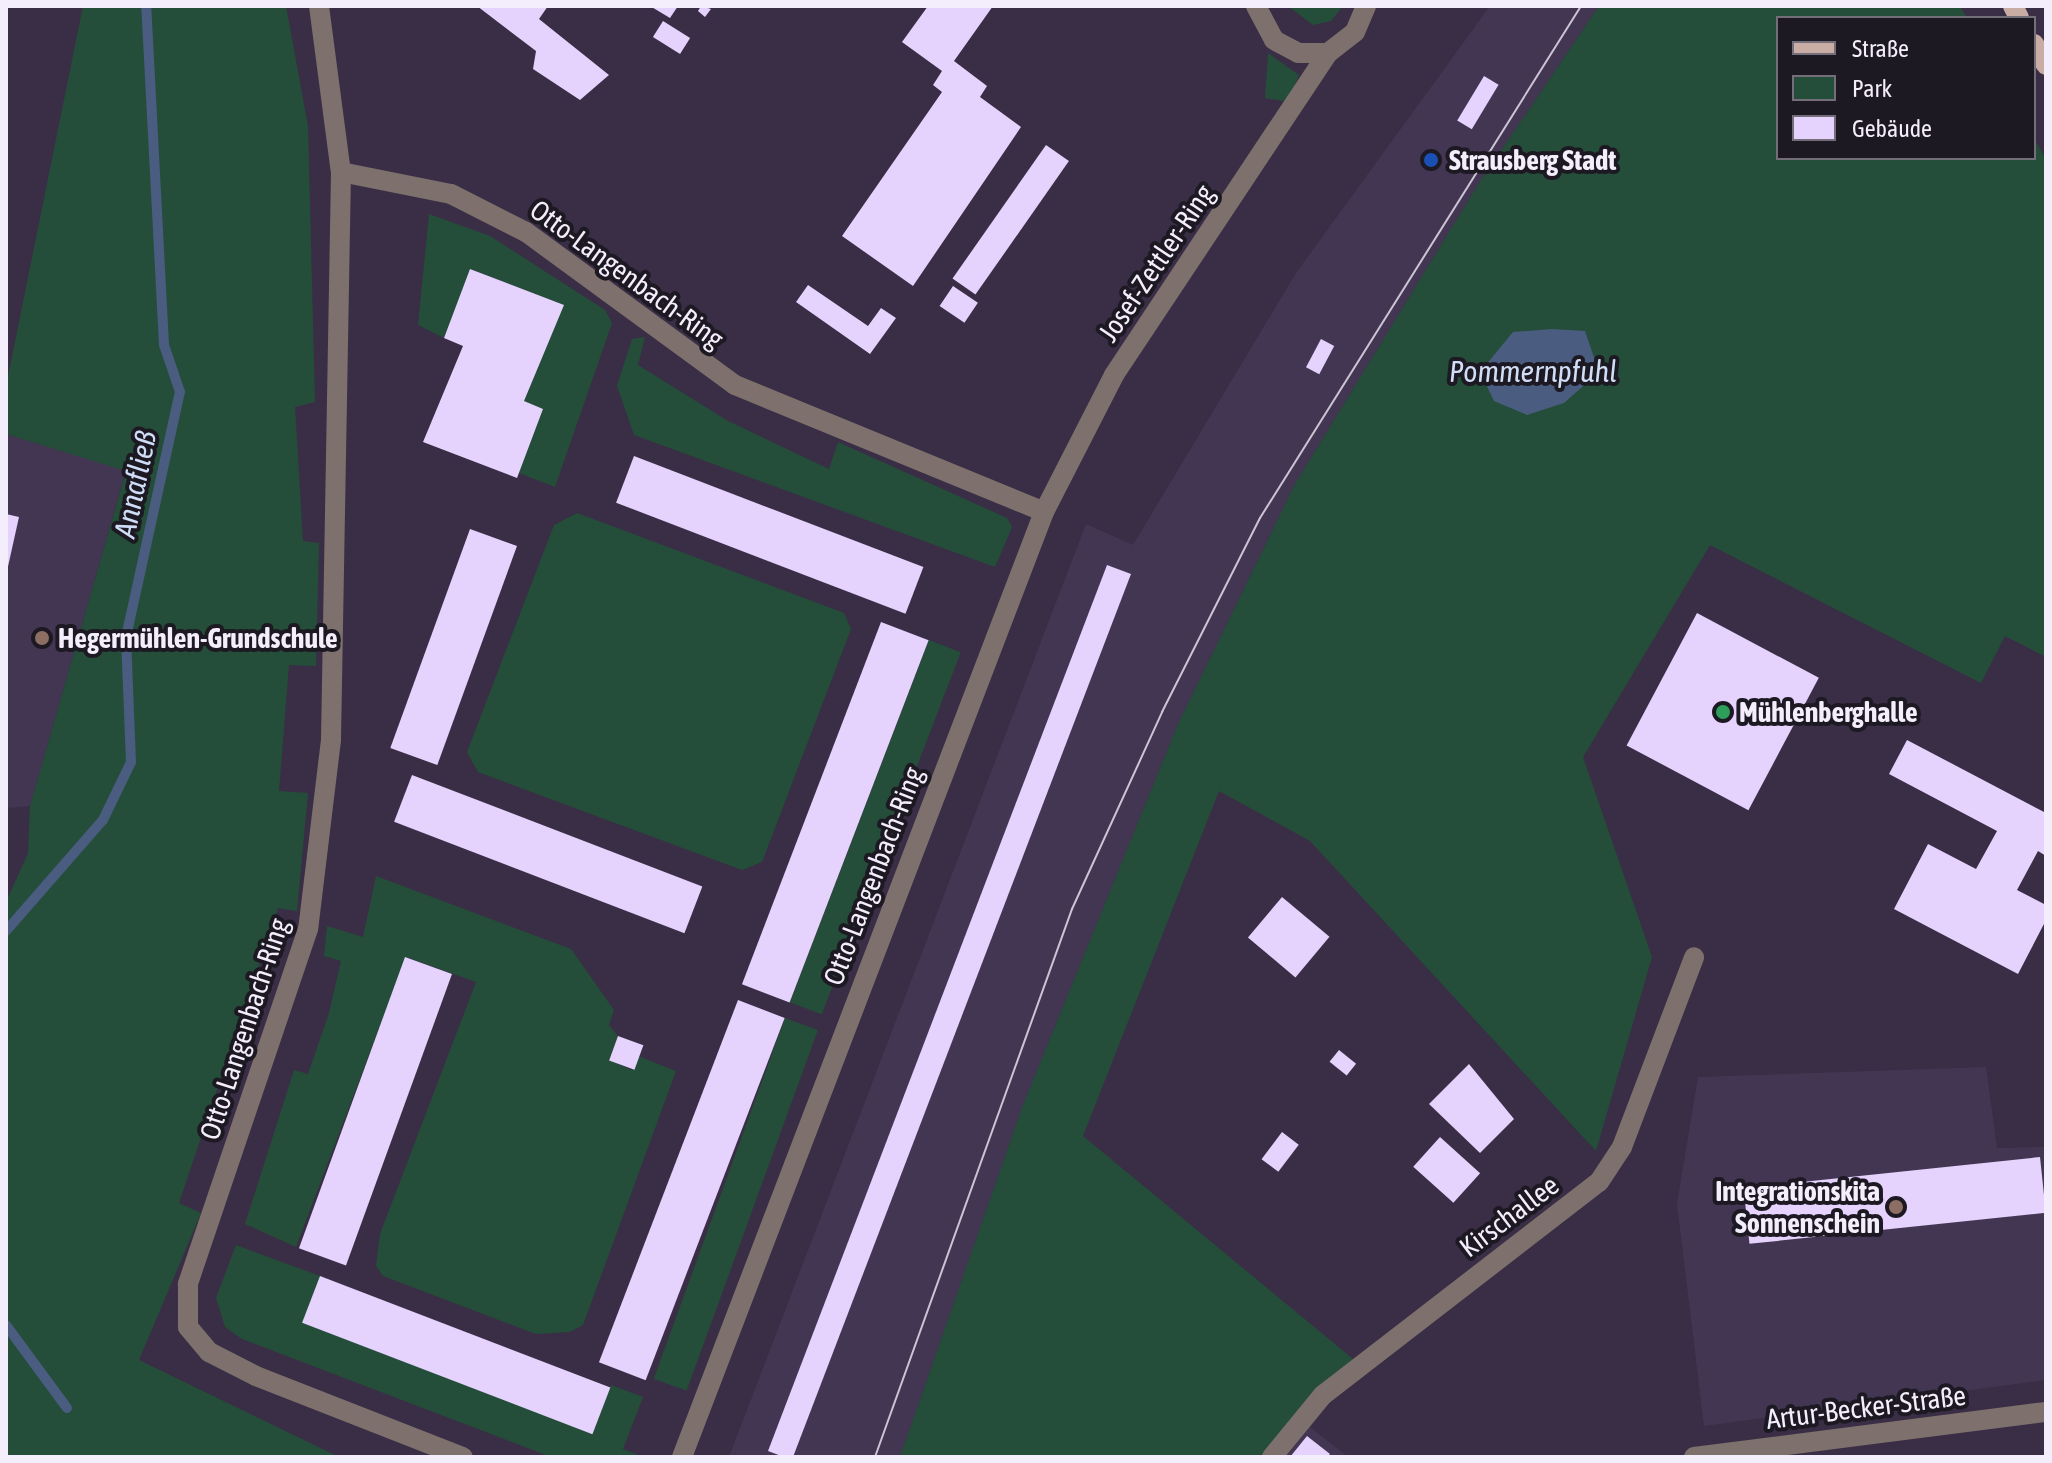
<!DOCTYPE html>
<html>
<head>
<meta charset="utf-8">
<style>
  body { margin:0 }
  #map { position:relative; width:2052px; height:1463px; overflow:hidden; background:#392e45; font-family:"Asap Condensed",sans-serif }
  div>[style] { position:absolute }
  .built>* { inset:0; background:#433653 }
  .green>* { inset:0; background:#244e39; transform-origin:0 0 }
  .water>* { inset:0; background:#4a5c80 }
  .stream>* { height:10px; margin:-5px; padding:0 5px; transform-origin:5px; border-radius:5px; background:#4a5c80 }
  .building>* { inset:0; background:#e5d2fd; transform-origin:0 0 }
  .minor>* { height:20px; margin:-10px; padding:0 10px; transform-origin:10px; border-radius:10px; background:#7e706c }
  .major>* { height:20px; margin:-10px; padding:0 10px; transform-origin:10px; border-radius:10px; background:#c9aca4 }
  .tram>* { height:2px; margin:-1px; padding:0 1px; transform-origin:1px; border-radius:1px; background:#ccc4d5 }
  .dots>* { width:22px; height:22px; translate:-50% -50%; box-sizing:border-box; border:4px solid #1d1923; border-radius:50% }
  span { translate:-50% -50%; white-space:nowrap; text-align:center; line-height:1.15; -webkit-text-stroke:8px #1d1923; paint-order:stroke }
  .poi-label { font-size:28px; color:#f4edfc; font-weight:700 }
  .left { translate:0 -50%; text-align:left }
  .right { translate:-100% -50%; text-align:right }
  .street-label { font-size:28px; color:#f4edfc }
  .water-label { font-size:30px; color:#d0ddf6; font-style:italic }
  .frame { position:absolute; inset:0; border:8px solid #f4edfc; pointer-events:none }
  .legend { position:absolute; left:1776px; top:16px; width:260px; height:144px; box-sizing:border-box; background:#1d1923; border:2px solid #736e7a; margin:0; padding:10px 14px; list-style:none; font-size:24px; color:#f4edfc }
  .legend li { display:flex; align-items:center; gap:16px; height:40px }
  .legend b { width:40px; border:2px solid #736e7a }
</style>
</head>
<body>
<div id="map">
  <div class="built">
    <div style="clip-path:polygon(1490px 6px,1599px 6px,1479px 183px,1295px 484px,1178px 724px,1023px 1105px,900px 1457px,729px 1457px,1086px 524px,1133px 545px,1296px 273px)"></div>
    <div style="clip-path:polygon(6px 434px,126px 470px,30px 806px,6px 808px)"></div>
    <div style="clip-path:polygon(1986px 1067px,1997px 1148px,2046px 1147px,2046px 1380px,1704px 1426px,1677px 1204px,1698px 1077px)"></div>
    <div style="clip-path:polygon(1305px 1423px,1348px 1457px,1278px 1457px)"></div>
  </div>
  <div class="green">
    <div style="clip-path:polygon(83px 6px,286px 6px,308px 126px,315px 402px,295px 407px,303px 541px,319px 543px,316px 666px,289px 665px,279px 791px,308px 793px,297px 911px,278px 908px,179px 1203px,201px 1213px,139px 1360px,339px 1457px,6px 1457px,6px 902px,28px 853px,30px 806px,126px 471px,6px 434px,6px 386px)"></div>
    <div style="clip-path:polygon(1288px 6px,1343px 6px,1331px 21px,1313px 25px)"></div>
    <div style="clip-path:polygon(1599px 6px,1960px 6px,1967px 18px,1778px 18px,1778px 158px,2034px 158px,2034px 138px,2046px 160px,2046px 657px,2005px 636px,1981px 683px,1710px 545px,1583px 757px,1652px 957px,1596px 1151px,1310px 841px,1219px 791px,1083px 1136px,1353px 1359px,1259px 1457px,900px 1457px,1023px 1105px,1178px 724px,1295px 484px,1479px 183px)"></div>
    <div style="clip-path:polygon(1268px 53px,1299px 75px,1288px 102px,1265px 98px)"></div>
    <div style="clip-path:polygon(429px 214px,490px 236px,605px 310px,612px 323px,555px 487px,519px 473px,524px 401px,563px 305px,471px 269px,444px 338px,418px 325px)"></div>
    <div style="clip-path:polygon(645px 337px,638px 365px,728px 421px,829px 469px,838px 442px,1007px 518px,1012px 527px,995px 567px,634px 435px,617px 386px,632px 339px)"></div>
    <div style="clip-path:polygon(577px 513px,844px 613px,851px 629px,762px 862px,742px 870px,478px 772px,467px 752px,554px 525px)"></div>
    <div style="left:929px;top:640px;width:34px;height:388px;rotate:21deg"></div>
    <div style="clip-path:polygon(376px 876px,571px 949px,614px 1010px,609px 1025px,618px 1036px,609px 1060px,632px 1070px,638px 1056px,676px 1071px,583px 1325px,570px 1332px,536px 1334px,383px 1276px,376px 1266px,380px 1234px,476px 982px,406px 957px,296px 1247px,245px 1224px,294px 1070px,308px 1074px,329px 1013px,341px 961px,324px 956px,327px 926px,363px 937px)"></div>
    <div style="left:785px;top:1018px;width:35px;height:384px;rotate:20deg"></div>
    <div style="clip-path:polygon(236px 1245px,320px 1276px,303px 1323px,593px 1431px,611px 1385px,643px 1397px,623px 1449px,643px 1457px,551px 1457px,242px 1339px,225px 1327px,216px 1298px)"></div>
  </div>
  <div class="water">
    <div style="clip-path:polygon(1552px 329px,1585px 331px,1599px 372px,1564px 403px,1527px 415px,1494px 401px,1480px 372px,1513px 332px)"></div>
  </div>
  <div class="stream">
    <div style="left:6px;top:931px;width:147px;rotate:-48.9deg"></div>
    <div style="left:103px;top:820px;width:64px;rotate:-64.2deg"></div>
    <div style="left:131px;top:762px;width:125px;rotate:-92.3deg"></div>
    <div style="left:126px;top:637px;width:251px;rotate:-77.6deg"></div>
    <div style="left:180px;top:392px;width:50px;rotate:-108.8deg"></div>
    <div style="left:164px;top:345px;width:339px;rotate:-93deg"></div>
    <div style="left:6px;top:1325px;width:103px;rotate:53.7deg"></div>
  </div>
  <div class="building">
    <div style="clip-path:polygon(477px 6px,548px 6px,539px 19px,609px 75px,580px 100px,533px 69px,536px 51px)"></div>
    <div style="clip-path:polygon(650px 6px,678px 6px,670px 18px)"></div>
    <div style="clip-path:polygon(701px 6px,711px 9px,705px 17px,698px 11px)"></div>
    <div style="clip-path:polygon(928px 6px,993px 6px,954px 61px,987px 86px,980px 97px,1021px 127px,913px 286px,842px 236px,942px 92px,933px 85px,942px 71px,902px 42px)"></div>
    <div style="left:663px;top:21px;width:32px;height:19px;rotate:32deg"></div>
    <div style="left:1484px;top:76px;width:17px;height:52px;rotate:31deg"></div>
    <div style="left:1046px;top:145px;width:28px;height:163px;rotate:35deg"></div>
    <div style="clip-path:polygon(470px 269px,564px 305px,524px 401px,543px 409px,517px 478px,423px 442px,463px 346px,444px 338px)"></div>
    <div style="clip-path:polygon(808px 285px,868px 326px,881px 308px,896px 318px,870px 354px,796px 302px)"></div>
    <div style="left:953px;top:286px;width:30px;height:24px;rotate:34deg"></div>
    <div style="left:1321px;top:339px;width:15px;height:32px;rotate:28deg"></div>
    <div style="left:634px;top:456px;width:310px;height:50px;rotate:21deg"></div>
    <div style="clip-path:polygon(6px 514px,19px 517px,7px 571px,6px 570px)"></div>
    <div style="left:470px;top:529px;width:50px;height:233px;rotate:20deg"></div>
    <div style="clip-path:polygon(1107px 565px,1131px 574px,793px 1457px,784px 1457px,768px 1451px)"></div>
    <div style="left:1697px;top:613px;width:138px;height:150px;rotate:28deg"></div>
    <div style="left:881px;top:622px;width:51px;height:388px;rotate:21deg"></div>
    <div style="clip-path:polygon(1907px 740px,2046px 813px,2046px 856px,2038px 851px,2017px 890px,2046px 905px,2046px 920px,2018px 974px,1894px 909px,1928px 844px,1976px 869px,1997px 831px,1889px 774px)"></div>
    <div style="left:412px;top:775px;width:311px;height:50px;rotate:21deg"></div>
    <div style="left:1282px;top:897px;width:62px;height:53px;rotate:40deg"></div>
    <div style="left:405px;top:957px;width:50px;height:310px;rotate:20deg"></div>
    <div style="left:738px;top:1000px;width:50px;height:388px;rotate:21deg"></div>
    <div style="left:618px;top:1036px;width:27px;height:26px;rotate:20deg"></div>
    <div style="left:1339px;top:1050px;width:22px;height:15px;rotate:39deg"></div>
    <div style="clip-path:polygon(1469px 1064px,1514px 1119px,1480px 1153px,1429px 1104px)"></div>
    <div style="left:1282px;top:1132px;width:21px;height:34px;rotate:37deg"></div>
    <div style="left:1440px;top:1137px;width:54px;height:40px;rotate:42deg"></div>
    <div style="left:2040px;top:1157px;width:56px;height:298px;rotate:84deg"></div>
    <div style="left:320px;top:1276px;width:311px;height:50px;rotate:21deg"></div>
    <div style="clip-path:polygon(1307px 1436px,1330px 1454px,1327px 1457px,1290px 1457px)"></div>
  </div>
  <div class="minor">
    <div style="left:319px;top:6px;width:167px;rotate:82.5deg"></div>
    <div style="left:341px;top:172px;width:568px;rotate:91.01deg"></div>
    <div style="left:331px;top:740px;width:190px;rotate:96.9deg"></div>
    <div style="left:308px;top:929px;width:375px;rotate:108.7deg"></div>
    <div style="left:188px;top:1284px;width:43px;rotate:90deg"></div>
    <div style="left:188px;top:1327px;width:33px;rotate:50deg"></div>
    <div style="left:209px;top:1352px;width:53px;rotate:27.1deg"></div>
    <div style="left:256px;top:1376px;width:222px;rotate:21.4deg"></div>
    <div style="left:1256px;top:6px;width:38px;rotate:62deg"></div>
    <div style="left:1274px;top:40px;width:27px;rotate:28deg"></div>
    <div style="left:1298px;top:53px;width:30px"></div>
    <div style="left:1328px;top:53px;width:34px;rotate:-38deg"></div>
    <div style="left:1355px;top:32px;width:28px;rotate:-67deg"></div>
    <div style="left:341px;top:172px;width:112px;rotate:11.3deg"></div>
    <div style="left:451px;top:194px;width:84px;rotate:26.9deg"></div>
    <div style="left:526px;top:232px;width:259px;rotate:36.2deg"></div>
    <div style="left:735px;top:385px;width:334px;rotate:22.3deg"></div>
    <div style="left:682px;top:1457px;width:1012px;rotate:-69.04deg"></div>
    <div style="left:1044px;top:512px;width:154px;rotate:-62.9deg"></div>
    <div style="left:1114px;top:375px;width:387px;rotate:-56.4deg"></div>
    <div style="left:1272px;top:1457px;width:80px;rotate:-50.6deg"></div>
    <div style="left:1323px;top:1395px;width:349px;rotate:-37.7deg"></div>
    <div style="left:1599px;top:1182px;width:42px;rotate:-56.7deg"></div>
    <div style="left:1622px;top:1147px;width:203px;rotate:-69.2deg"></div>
    <div style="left:1694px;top:1457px;width:355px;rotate:-7.3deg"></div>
  </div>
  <div class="major">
    <div style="left:2013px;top:6px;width:13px;rotate:63deg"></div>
    <div style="left:2034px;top:44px;width:24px;rotate:60deg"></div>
  </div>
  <div class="tram">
    <div style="left:875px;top:1457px;width:582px;rotate:-70.23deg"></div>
    <div style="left:1072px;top:909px;width:217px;rotate:-65.4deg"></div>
    <div style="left:1162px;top:712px;width:217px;rotate:-63.2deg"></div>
    <div style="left:1260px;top:518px;width:604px;rotate:-57.91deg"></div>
  </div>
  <div class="dots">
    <div style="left:1431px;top:160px;background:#1a4fb4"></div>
    <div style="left:42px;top:638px;background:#8d6e63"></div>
    <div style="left:1723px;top:712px;background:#2e9e5b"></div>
    <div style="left:1896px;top:1207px;background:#8d6e63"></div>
  </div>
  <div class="poi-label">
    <span class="left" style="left:1449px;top:160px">Strausberg Stadt</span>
    <span class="left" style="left:58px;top:638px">Hegermühlen-Grundschule</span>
    <span class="left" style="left:1739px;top:712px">Mühlenberghalle</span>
    <span class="right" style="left:1880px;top:1207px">Integrationskita<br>Sonnenschein</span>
  </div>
  <div class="street-label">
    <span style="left:1156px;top:263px;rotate:-56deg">Josef-Zettler-Ring</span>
    <span style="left:627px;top:274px;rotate:36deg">Otto-Langenbach-Ring</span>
    <span style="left:873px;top:876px;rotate:-69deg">Otto-Langenbach-Ring</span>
    <span style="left:244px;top:1029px;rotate:-72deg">Otto-Langenbach-Ring</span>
    <span style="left:1509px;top:1216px;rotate:-37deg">Kirschallee</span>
    <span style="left:1866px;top:1407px;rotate:-7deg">Artur-Becker-Straße</span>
  </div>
  <div class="water-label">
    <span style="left:1533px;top:371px">Pommernpfuhl</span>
    <span style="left:135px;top:484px;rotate:-78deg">Annafließ</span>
  </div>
  <div class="frame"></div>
  <ul class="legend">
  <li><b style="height:10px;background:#c9aca4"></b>Straße</li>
  <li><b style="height:22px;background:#244e39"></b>Park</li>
  <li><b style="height:22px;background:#e5d2fd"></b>Gebäude</li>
  </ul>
</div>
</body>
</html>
